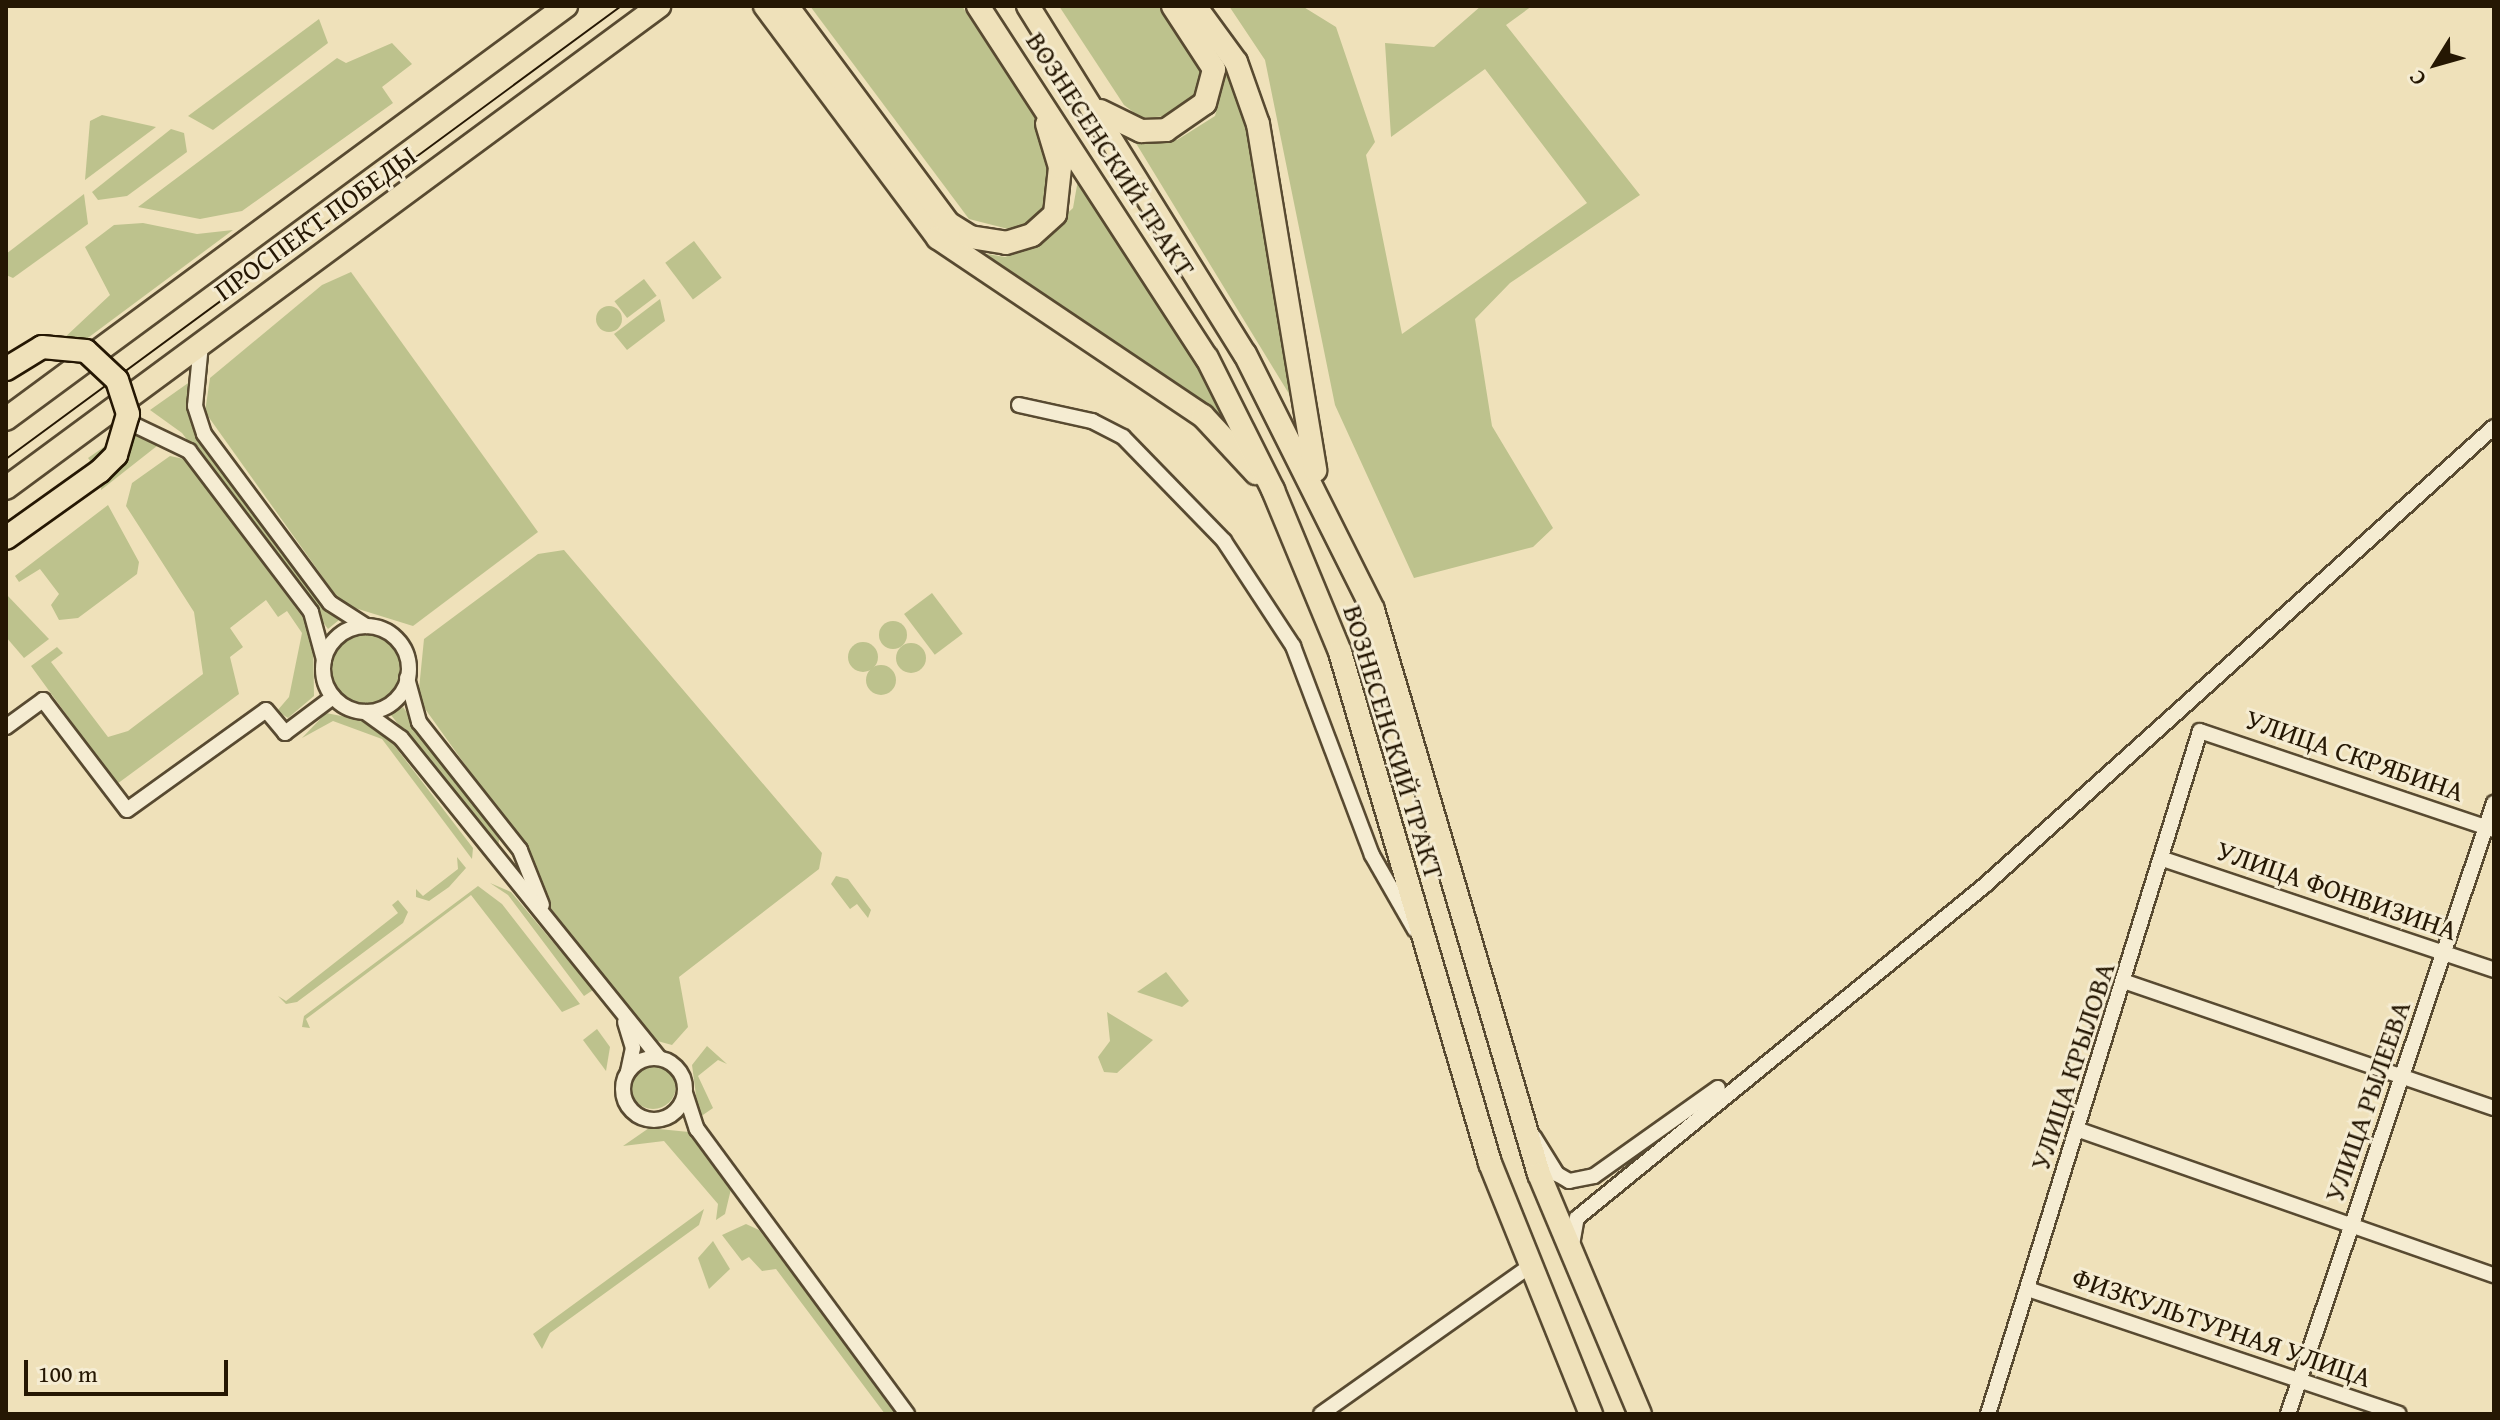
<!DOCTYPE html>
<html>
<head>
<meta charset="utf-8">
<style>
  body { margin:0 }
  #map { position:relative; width:2500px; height:1420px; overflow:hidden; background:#efe1ba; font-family:"Gentium Book Plus",serif }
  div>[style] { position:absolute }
  .green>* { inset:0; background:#bdc28d; transform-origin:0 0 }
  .round { border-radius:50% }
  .roads { filter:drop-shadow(2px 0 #584a31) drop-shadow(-2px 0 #584a31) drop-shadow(0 2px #584a31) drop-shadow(0 -2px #584a31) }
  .minor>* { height:14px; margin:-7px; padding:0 7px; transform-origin:7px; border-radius:7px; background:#f5ecd2 }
  .minor>.ring { margin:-7px; padding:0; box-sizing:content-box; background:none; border:14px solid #f5ecd2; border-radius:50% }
  .primary>* { height:22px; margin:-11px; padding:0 11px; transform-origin:11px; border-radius:11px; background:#efe1ba }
  .tram>* { height:2px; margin:-1px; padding:0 1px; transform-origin:1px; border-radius:1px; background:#251703 }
  .bridges { filter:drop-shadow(2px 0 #251703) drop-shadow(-2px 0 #251703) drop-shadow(0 2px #251703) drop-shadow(0 -2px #251703) }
  .primary-bridge>* { height:22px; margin:-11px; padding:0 11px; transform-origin:11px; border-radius:11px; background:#efe1ba }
  span { translate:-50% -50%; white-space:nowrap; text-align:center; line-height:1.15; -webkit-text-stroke:6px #f5ecd2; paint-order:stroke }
  .street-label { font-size:28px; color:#251703 }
  .frame { position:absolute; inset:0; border:8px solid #251703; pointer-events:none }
  .north { position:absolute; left:2396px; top:24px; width:80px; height:80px; -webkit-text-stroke:6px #f5ecd2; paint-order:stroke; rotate:233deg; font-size:22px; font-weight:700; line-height:32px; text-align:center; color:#251703 }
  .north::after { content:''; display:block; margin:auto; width:28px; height:36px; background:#251703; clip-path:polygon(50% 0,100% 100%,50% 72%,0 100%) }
  .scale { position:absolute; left:24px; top:1360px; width:204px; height:36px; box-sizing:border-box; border:4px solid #251703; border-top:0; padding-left:10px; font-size:24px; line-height:28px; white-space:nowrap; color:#251703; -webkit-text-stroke:6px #f5ecd2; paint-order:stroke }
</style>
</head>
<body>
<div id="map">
  <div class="green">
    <div style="clip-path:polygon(810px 6px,962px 6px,1066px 166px,1045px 215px,1016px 231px,969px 219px)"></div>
    <div style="clip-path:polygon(1059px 6px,1167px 6px,1200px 52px,1204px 88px,1183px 115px,1141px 118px,1124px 105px)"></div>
    <div style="clip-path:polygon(1229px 6px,1302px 6px,1336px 27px,1375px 142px,1366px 155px,1402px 334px,1587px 203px,1485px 69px,1391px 137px,1385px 43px,1434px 47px,1481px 6px,1532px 6px,1506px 25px,1640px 195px,1510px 283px,1475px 319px,1492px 426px,1553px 528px,1533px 547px,1414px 578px,1335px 405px,1265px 60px)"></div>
    <div style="clip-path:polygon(319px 19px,328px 43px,213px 130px,188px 116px)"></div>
    <div style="clip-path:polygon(392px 43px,412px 64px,382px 87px,393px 103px,242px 211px,200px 219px,138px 207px,337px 58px,346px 63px)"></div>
    <div style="clip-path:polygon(1228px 63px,1249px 133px,1294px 402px,1134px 140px,1177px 140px,1215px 116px)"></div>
    <div style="clip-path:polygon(102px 115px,156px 127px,85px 180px,90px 121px)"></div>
    <div style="clip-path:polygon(171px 129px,184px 133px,187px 152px,127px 196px,98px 200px,92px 192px)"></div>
    <div style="clip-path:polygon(1079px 174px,1203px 366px,1248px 449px,1198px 400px,969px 251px,1005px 257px,1035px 244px,1073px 208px)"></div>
    <div style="clip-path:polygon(84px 194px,88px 224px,13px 278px,6px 275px,6px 254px)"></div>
    <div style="clip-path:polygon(143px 223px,197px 234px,233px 230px,81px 343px,62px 340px,110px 295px,85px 247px,114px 225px)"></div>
    <div style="left:694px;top:241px;width:46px;height:36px;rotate:53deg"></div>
    <div style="clip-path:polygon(351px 272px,538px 532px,413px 626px,342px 604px,205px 412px,210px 378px,322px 285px)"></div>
    <div style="left:644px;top:279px;width:21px;height:37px;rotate:53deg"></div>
    <div style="clip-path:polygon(660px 299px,665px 321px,627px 350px,614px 334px)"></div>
    <div class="round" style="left:596px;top:306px;width:26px;height:26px"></div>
    <div style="clip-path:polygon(191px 381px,192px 426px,339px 620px,328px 629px,182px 433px,150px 410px)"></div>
    <div style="clip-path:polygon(130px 429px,162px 442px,101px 490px,102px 476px,88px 458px)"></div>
    <div style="clip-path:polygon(170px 456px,184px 459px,304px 619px,313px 635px,314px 696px,288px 718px,277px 711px,289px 697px,302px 633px,287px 611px,278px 617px,266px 600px,230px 628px,243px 647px,230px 657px,239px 694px,117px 784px,31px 666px,57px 647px,63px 653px,51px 662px,108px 737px,128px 731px,203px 674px,194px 612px,126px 506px,132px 483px)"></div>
    <div style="clip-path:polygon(108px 505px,139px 562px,137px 574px,78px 618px,59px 620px,51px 605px,59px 594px,40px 569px,19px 582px,15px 576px)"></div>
    <div style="clip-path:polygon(564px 550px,822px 853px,819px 869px,679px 977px,688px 1027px,672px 1045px,650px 1039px,540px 894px,519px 840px,418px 699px,424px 639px,538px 554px)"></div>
    <div style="left:932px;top:593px;width:51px;height:35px;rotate:53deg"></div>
    <div style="clip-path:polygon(6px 594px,49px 639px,24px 658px,6px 637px)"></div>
    <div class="round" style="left:879px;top:621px;width:28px;height:28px"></div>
    <div class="round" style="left:331px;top:634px;width:70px;height:70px"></div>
    <div class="round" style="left:848px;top:642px;width:30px;height:30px"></div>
    <div class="round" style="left:896px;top:643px;width:30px;height:30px"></div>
    <div class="round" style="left:866px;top:665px;width:30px;height:30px"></div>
    <div style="clip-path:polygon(403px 707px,499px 839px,498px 852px,391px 715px)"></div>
    <div style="clip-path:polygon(326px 713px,377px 723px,473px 848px,472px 859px,382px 739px,333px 721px,302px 738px)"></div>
    <div style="clip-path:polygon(457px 857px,466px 868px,449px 887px,429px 901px,416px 897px,416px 889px,423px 896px,458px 869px)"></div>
    <div style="clip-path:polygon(836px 876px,848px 879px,871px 910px,868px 918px,857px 904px,850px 909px,831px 884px)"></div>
    <div style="clip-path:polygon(490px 883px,511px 892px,593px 990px,584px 996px,508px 895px)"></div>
    <div style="clip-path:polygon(478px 886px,502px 904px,580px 1004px,562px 1012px,471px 895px,306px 1019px,310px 1028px,302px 1027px,304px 1016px)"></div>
    <div style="clip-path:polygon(398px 900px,408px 912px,403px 923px,297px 1002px,286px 1004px,278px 996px,286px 1001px,398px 913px,392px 905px)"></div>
    <div style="clip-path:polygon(1166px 972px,1189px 1001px,1182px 1007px,1137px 992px)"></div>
    <div style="clip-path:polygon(1107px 1012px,1153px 1040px,1117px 1073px,1104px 1072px,1098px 1057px,1110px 1041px)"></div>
    <div style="clip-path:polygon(597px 1029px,610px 1047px,606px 1071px,583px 1040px)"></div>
    <div style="clip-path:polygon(707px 1046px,727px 1064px,718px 1060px,698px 1076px,713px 1108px,700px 1117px,781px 1232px,699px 1118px,692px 1065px)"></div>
    <div class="round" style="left:630px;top:1063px;width:46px;height:46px"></div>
    <div style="clip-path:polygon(649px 1128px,689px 1132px,731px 1189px,725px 1214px,716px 1220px,718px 1204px,664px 1141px,623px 1146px)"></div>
    <div style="clip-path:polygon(704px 1209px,699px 1225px,550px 1333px,542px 1349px,533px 1334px)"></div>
    <div style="clip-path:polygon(746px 1224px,759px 1230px,900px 1414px,885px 1414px,776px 1269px,762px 1271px,749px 1257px,742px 1261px,722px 1235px)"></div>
    <div style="clip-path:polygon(713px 1241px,730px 1269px,709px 1289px,698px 1258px)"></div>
  </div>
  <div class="roads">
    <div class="minor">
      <div style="left:201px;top:344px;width:62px;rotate:95.5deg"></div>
      <div style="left:195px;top:406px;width:29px;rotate:72deg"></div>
      <div style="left:204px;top:434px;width:211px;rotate:53.3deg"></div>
      <div style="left:330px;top:603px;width:43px;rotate:32.6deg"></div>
      <div style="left:1019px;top:405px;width:75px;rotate:12.4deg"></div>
      <div style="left:1092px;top:421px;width:35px;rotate:27deg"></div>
      <div style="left:1123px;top:437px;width:145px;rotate:45.8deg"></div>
      <div style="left:1224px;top:541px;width:126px;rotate:56.7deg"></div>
      <div style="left:1293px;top:646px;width:223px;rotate:69.3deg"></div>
      <div style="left:1372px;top:855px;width:86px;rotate:60.2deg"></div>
      <div style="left:118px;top:417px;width:79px;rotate:25.6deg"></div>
      <div style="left:189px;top:451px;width:202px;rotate:52.8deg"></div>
      <div style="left:311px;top:612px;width:50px;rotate:74.8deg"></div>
      <div class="ring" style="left:323px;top:626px;width:72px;height:72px"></div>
      <div style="left:407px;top:678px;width:46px;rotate:74.7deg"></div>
      <div style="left:419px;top:722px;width:163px;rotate:51.7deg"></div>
      <div style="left:520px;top:850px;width:59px;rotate:68.2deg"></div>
      <div style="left:365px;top:712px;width:44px;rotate:35.8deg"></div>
      <div style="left:401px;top:738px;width:411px;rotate:51.1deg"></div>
      <div style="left:6px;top:727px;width:46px;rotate:-36.1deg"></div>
      <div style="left:43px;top:700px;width:138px;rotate:52.6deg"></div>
      <div style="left:127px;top:810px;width:171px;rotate:-35.7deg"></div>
      <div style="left:266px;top:710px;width:30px;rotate:50deg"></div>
      <div style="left:285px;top:733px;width:60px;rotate:-36.9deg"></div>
      <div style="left:2163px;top:859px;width:349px;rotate:18.5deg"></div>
      <div style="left:2126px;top:982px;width:389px;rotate:18.9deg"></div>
      <div style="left:625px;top:1022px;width:27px;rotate:73deg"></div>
      <div style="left:633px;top:1048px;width:24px;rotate:102deg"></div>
      <div class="ring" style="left:623px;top:1058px;width:48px;height:48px"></div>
      <div style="left:685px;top:1093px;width:38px;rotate:72deg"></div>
      <div style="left:697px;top:1129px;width:354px;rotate:53.6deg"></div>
      <div style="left:2079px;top:1130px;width:440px;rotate:19.3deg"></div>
      <div style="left:1534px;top:1137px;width:44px;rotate:58.1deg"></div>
      <div style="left:1557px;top:1174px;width:14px;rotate:30deg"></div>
      <div style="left:1569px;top:1181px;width:25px;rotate:-11deg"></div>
      <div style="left:1594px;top:1176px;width:152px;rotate:-35.4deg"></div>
      <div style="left:1572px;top:1245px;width:27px;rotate:-80deg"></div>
      <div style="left:1577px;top:1218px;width:525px;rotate:-39.2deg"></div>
      <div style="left:1984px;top:886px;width:686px;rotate:-41.99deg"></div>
      <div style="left:2028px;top:1289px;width:391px;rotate:18.6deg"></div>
      <div style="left:1321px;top:1414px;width:255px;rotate:-35.3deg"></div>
      <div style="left:1988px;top:1414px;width:715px;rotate:-72.76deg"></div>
      <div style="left:2200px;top:731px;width:310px;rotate:18.6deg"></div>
      <div style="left:2288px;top:1414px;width:645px;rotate:-71.37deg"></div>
    </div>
    <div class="primary">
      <div style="left:765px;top:6px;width:289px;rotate:53.3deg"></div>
      <div style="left:938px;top:238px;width:319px;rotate:33.9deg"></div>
      <div style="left:1203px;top:416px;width:78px;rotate:47.1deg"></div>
      <div style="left:787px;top:6px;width:270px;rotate:53.4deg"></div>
      <div style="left:948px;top:223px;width:26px;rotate:32deg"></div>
      <div style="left:970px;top:237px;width:36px;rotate:9deg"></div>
      <div style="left:1006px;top:243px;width:27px;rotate:-17deg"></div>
      <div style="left:1032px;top:235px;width:31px;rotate:-42deg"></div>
      <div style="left:1055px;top:214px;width:47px;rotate:-83.9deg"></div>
      <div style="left:1060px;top:167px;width:45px;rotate:-106.8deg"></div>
      <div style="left:978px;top:6px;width:420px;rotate:57deg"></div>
      <div style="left:1207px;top:358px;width:148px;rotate:63.4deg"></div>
      <div style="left:1273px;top:490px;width:175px;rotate:67.5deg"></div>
      <div style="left:1340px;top:652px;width:533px;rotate:73.64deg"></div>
      <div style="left:1490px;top:1163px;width:271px;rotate:68.1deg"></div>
      <div style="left:1028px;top:6px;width:410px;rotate:58.1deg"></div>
      <div style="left:1245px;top:354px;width:286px;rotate:63.4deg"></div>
      <div style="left:1373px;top:610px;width:588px;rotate:73.6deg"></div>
      <div style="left:1539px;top:1174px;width:260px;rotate:67.2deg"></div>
      <div style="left:1195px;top:6px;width:69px;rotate:53.8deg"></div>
      <div style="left:1236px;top:62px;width:66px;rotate:70.5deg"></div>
      <div style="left:1258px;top:124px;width:351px;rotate:80.6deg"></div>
      <div style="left:1100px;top:111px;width:46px;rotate:26deg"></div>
      <div style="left:1141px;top:131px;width:25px;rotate:-2deg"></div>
      <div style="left:1166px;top:130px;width:47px;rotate:-34.7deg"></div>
      <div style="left:1205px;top:103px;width:35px;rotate:-75deg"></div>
      <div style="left:1214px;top:69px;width:75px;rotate:-123.1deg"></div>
      <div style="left:6px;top:419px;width:696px;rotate:-36.41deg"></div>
      <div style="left:6px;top:488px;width:812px;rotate:-36.43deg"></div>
    </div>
  </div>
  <div class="tram">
    <div style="left:6px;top:459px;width:764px;rotate:-36.37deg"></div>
  </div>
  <div class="bridges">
    <div class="primary-bridge">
      <div style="left:6px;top:369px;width:42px;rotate:-31.4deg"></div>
      <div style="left:42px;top:347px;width:44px;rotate:5.2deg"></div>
      <div style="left:86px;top:351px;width:42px;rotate:43.1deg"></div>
      <div style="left:117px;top:380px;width:36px;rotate:72deg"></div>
      <div style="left:128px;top:414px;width:43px;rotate:106.3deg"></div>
      <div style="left:116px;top:455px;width:23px;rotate:135deg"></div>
      <div style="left:100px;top:471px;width:115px;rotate:144.5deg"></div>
    </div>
  </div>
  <div class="street-label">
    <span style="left:1111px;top:154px;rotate:57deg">ВОЗНЕСЕНСКИЙ ТРАКТ</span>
    <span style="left:315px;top:223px;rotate:-36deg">ПРОСПЕКТ ПОБЕДЫ</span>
    <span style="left:1394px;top:742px;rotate:73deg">ВОЗНЕСЕНСКИЙ ТРАКТ</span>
    <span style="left:2355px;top:755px;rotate:19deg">УЛИЦА СКРЯБИНА</span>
    <span style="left:2337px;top:890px;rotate:19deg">УЛИЦА ФОНВИЗИНА</span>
    <span style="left:2072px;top:1066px;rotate:-72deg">УЛИЦА КРЫЛОВА</span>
    <span style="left:2367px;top:1101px;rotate:-71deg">УЛИЦА РЫЛЕЕВА</span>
    <span style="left:2222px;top:1327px;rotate:19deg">ФИЗКУЛЬТУРНАЯ УЛИЦА</span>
  </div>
  <div class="frame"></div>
  <div class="north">С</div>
  <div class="scale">100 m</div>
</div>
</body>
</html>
